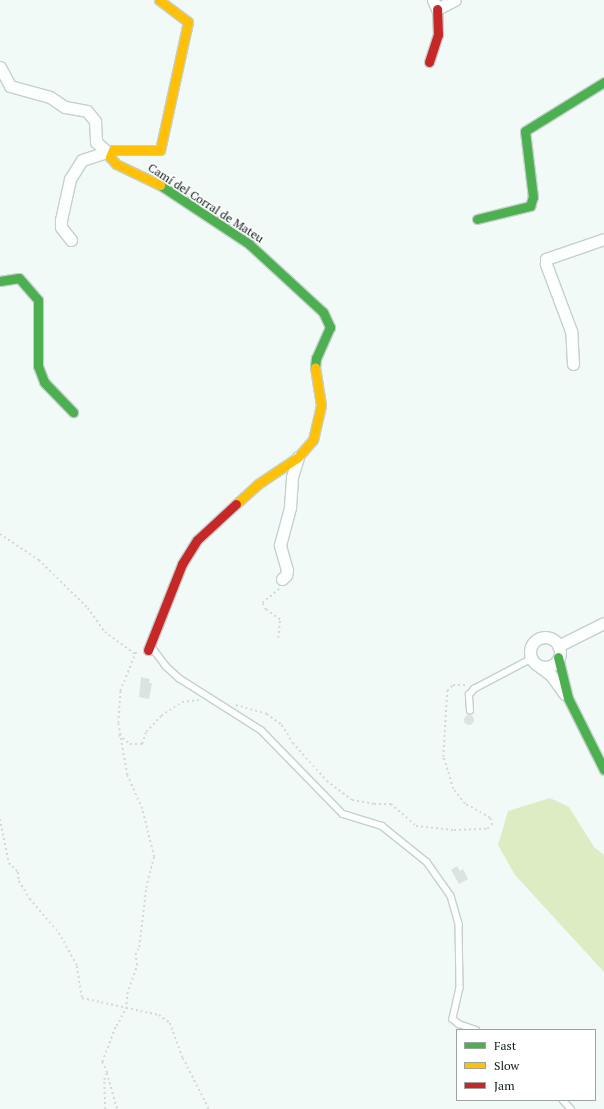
<!DOCTYPE html>
<html>
<head>
<meta charset="utf-8">
<style>
  body { margin:0 }
  #map { position:relative; width:604px; height:1109px; overflow:hidden; background:#f2faf8; font-family:"PT Serif",serif }
  div>[style] { position:absolute }
  .green>* { inset:0; background:#dcedc4 }
  .building>* { inset:0; background:#dbe4df }
  .round { border-radius:50% }
  .path>* { height:1.5px; margin-top:-0.75px; transform-origin:0; background:repeating-linear-gradient(90deg,#d5d8d7 0 2px,transparent 0 5px) }
  .roads { filter:drop-shadow(1px 0 #c5d0cd) drop-shadow(-1px 0 #c5d0cd) drop-shadow(0 1px #c5d0cd) drop-shadow(0 -1px #c5d0cd) }
  .lane>* { height:5.5px; margin:-2.75px; padding:0 2.75px; transform-origin:2.75px; border-radius:2.75px; background:#fdfefe }
  .street>* { height:11px; margin:-5.5px; padding:0 5.5px; transform-origin:5.5px; border-radius:5.5px; background:#fdfefe }
  .street>.ring { margin:-5.5px; padding:0; box-sizing:content-box; background:none; border:11px solid #fdfefe; border-radius:50% }
  .fast>* { height:9px; margin:-4.5px; padding:0 4.5px; transform-origin:4.5px; border-radius:4.5px; background:#4caf50 }
  .slow>* { height:9px; margin:-4.5px; padding:0 4.5px; transform-origin:4.5px; border-radius:4.5px; background:#ffc107 }
  .jam>* { height:9px; margin:-4.5px; padding:0 4.5px; transform-origin:4.5px; border-radius:4.5px; background:#c62828 }
  span { translate:-50% -50%; white-space:nowrap; text-align:center; line-height:1.15; -webkit-text-stroke:3px #fff; paint-order:stroke }
  .street-label { font-size:12px; color:#0b1915 }
  .legend { position:absolute; left:456px; top:1029px; width:140px; height:72px; box-sizing:border-box; background:#fff; border:1px solid #9da3a1; margin:0; padding:5px 7px; list-style:none; font-size:12px; color:#0b1915 }
  .legend li { display:flex; align-items:center; gap:8px; height:20px }
  .legend b { width:20px; border:1px solid #9da3a1 }
</style>
</head>
<body>
<div id="map">
  <div class="green">
    <div style="clip-path:polygon(550px 798px,569px 807px,594px 847px,604px 855px,604px 972px,515px 875px,498px 845px,508px 811px)"></div>
  </div>
  <div class="building">
    <div style="clip-path:polygon(141px 677px,150px 679px,149px 683px,152px 683px,149px 699px,139px 697px)"></div>
    <div class="round" style="left:464px;top:715px;width:10px;height:10px"></div>
    <div style="clip-path:polygon(457px 866px,460px 871px,463px 869px,468px 879px,459px 884px,451px 870px)"></div>
  </div>
  <div class="path">
    <div style="left:0;top:534px;width:47px;rotate:33.7deg"></div>
    <div style="left:39px;top:560px;width:69px;rotate:44.4deg"></div>
    <div style="left:88px;top:608px;width:29px;rotate:55deg"></div>
    <div style="left:105px;top:632px;width:37px;rotate:36deg"></div>
    <div style="left:278px;top:638px;width:18px;rotate:-84deg"></div>
    <div style="left:280px;top:620px;width:17px;rotate:-144deg"></div>
    <div style="left:266px;top:610px;width:8px;rotate:-120deg"></div>
    <div style="left:262px;top:603px;width:23px;rotate:-40deg"></div>
    <div style="left:236px;top:705px;width:32px;rotate:16deg"></div>
    <div style="left:267px;top:714px;width:19px;rotate:36deg"></div>
    <div style="left:282px;top:725px;width:21px;rotate:59deg"></div>
    <div style="left:293px;top:743px;width:51px;rotate:48.2deg"></div>
    <div style="left:327px;top:781px;width:31px;rotate:37deg"></div>
    <div style="left:352px;top:800px;width:22px;rotate:10deg"></div>
    <div style="left:374px;top:804px;width:17px"></div>
    <div style="left:391px;top:804px;width:33px;rotate:41deg"></div>
    <div style="left:416px;top:826px;width:38px;rotate:6deg"></div>
    <div style="left:454px;top:830px;width:33px;rotate:-2deg"></div>
    <div style="left:487px;top:829px;width:6px;rotate:-39deg"></div>
    <div style="left:492px;top:825px;width:7px;rotate:-106deg"></div>
    <div style="left:490px;top:818px;width:29px;rotate:-151deg"></div>
    <div style="left:465px;top:804px;width:19px;rotate:-129deg"></div>
    <div style="left:453px;top:789px;width:34px;rotate:-107deg"></div>
    <div style="left:443px;top:757px;width:66px;rotate:-86.5deg"></div>
    <div style="left:447px;top:691px;width:8px;rotate:-45deg"></div>
    <div style="left:453px;top:685px;width:14px"></div>
    <div style="left:119px;top:735px;width:14px;rotate:39deg"></div>
    <div style="left:130px;top:744px;width:12px"></div>
    <div style="left:142px;top:744px;width:13px;rotate:-72deg"></div>
    <div style="left:146px;top:732px;width:22px;rotate:-47deg"></div>
    <div style="left:161px;top:716px;width:25px;rotate:-34deg"></div>
    <div style="left:182px;top:702px;width:17px;rotate:-7deg"></div>
    <div style="left:0;top:819px;width:45px;rotate:78.4deg"></div>
    <div style="left:9px;top:863px;width:13px;rotate:45deg"></div>
    <div style="left:18px;top:872px;width:9px;rotate:84deg"></div>
    <div style="left:19px;top:881px;width:21px;rotate:59deg"></div>
    <div style="left:30px;top:899px;width:45px;rotate:49.5deg"></div>
    <div style="left:59px;top:933px;width:38px;rotate:61deg"></div>
    <div style="left:77px;top:966px;width:32px;rotate:81deg"></div>
    <div style="left:82px;top:998px;width:79px;rotate:12.4deg"></div>
    <div style="left:159px;top:1015px;width:14px;rotate:36deg"></div>
    <div style="left:170px;top:1023px;width:37px;rotate:70deg"></div>
    <div style="left:183px;top:1058px;width:57px;rotate:63deg"></div>
    <div style="left:107px;top:1073px;width:37px;rotate:74deg"></div>
    <div style="left:105px;top:1109px;width:29px;rotate:-92deg"></div>
    <div style="left:104px;top:1080px;width:8px;rotate:-67deg"></div>
    <div style="left:107px;top:1073px;width:12px;rotate:-114deg"></div>
    <div style="left:102px;top:1062px;width:39px;rotate:-69deg"></div>
    <div style="left:116px;top:1026px;width:20px;rotate:-60deg"></div>
    <div style="left:126px;top:1009px;width:15px;rotate:-86deg"></div>
    <div style="left:127px;top:994px;width:31px;rotate:-71deg"></div>
    <div style="left:137px;top:965px;width:10px;rotate:-101deg"></div>
    <div style="left:135px;top:955px;width:9px;rotate:-63deg"></div>
    <div style="left:139px;top:947px;width:59px;rotate:-83.2deg"></div>
    <div style="left:146px;top:888px;width:32px;rotate:-76deg"></div>
    <div style="left:154px;top:857px;width:49px;rotate:-104deg"></div>
    <div style="left:142px;top:809px;width:37px;rotate:-114deg"></div>
    <div style="left:127px;top:775px;width:53px;rotate:-99.8deg"></div>
    <div style="left:118px;top:723px;width:32px;rotate:-86deg"></div>
    <div style="left:120px;top:691px;width:42px;rotate:-67.7deg"></div>
  </div>
  <div class="roads">
    <div class="lane">
      <div style="left:151px;top:646px;width:25px;rotate:53deg"></div>
      <div style="left:166px;top:666px;width:18px;rotate:43deg"></div>
      <div style="left:179px;top:678px;width:97px;rotate:32.4deg"></div>
      <div style="left:261px;top:730px;width:117px;rotate:45.7deg"></div>
      <div style="left:343px;top:814px;width:41px;rotate:17.1deg"></div>
      <div style="left:382px;top:826px;width:58px;rotate:38.7deg"></div>
      <div style="left:427px;top:862px;width:42px;rotate:54.8deg"></div>
      <div style="left:451px;top:896px;width:29px;rotate:74deg"></div>
      <div style="left:459px;top:924px;width:64px;rotate:89.1deg"></div>
      <div style="left:460px;top:988px;width:32px;rotate:103deg"></div>
      <div style="left:453px;top:1019px;width:8px;rotate:40deg"></div>
      <div style="left:459px;top:1024px;width:18px;rotate:19deg"></div>
      <div style="left:470px;top:711px;width:16px;rotate:-94deg"></div>
      <div style="left:469px;top:695px;width:8px;rotate:-50deg"></div>
      <div style="left:474px;top:689px;width:64px;rotate:-27.8deg"></div>
      <div style="left:563px;top:1100px;width:12px;rotate:48deg"></div>
    </div>
    <div class="street">
      <div style="left:433px;top:0;width:10px;rotate:66deg"></div>
      <div style="left:437px;top:9px;width:20px;rotate:-27deg"></div>
      <div style="left:0;top:67px;width:21px;rotate:62deg"></div>
      <div style="left:10px;top:86px;width:41px;rotate:15.4deg"></div>
      <div style="left:50px;top:97px;width:18px;rotate:34deg"></div>
      <div style="left:65px;top:107px;width:22px;rotate:10deg"></div>
      <div style="left:87px;top:111px;width:13px;rotate:51deg"></div>
      <div style="left:95px;top:121px;width:21px;rotate:87deg"></div>
      <div style="left:96px;top:142px;width:18px;rotate:41deg"></div>
      <div style="left:71px;top:240px;width:16px;rotate:-128deg"></div>
      <div style="left:61px;top:227px;width:7px;rotate:-90deg"></div>
      <div style="left:61px;top:220px;width:42px;rotate:-77.6deg"></div>
      <div style="left:70px;top:179px;width:22px;rotate:-58deg"></div>
      <div style="left:82px;top:160px;width:25px;rotate:-18deg"></div>
      <div style="left:573px;top:364px;width:33px;rotate:-93deg"></div>
      <div style="left:571px;top:331px;width:72px;rotate:-110.5deg"></div>
      <div style="left:546px;top:264px;width:5px;rotate:-90deg"></div>
      <div style="left:546px;top:259px;width:61px;rotate:-19deg"></div>
      <div style="left:282px;top:579px;width:6px;rotate:-45deg"></div>
      <div style="left:286px;top:575px;width:5px;rotate:-79deg"></div>
      <div style="left:287px;top:570px;width:26px;rotate:-106deg"></div>
      <div style="left:280px;top:545px;width:39px;rotate:-75deg"></div>
      <div style="left:290px;top:507px;width:30px;rotate:-86deg"></div>
      <div style="left:292px;top:477px;width:21px;rotate:-73deg"></div>
      <div class="ring" style="left:530px;top:637px;width:19px;height:19px"></div>
      <div style="left:558px;top:646px;width:51px;rotate:-26.6deg"></div>
      <div style="left:539px;top:666px;width:15px;rotate:37deg"></div>
      <div style="left:551px;top:675px;width:24px;rotate:54deg"></div>
    </div>
    <div class="fast">
      <div style="left:160px;top:185px;width:107px;rotate:33.5deg"></div>
      <div style="left:249px;top:244px;width:100px;rotate:42.6deg"></div>
      <div style="left:323px;top:312px;width:17px;rotate:65deg"></div>
      <div style="left:330px;top:327px;width:34px;rotate:114deg"></div>
      <div style="left:316px;top:358px;width:9px;rotate:96deg"></div>
      <div style="left:477px;top:219px;width:55px;rotate:-13.8deg"></div>
      <div style="left:530px;top:206px;width:9px;rotate:-72deg"></div>
      <div style="left:533px;top:197px;width:66px;rotate:-96.9deg"></div>
      <div style="left:525px;top:131px;width:93px;rotate:-31.8deg"></div>
      <div style="left:0;top:281px;width:19px;rotate:-9deg"></div>
      <div style="left:19px;top:278px;width:29px;rotate:49deg"></div>
      <div style="left:38px;top:300px;width:66px;rotate:90deg"></div>
      <div style="left:38px;top:366px;width:17px;rotate:69deg"></div>
      <div style="left:44px;top:382px;width:42px;rotate:46deg"></div>
      <div style="left:558px;top:657px;width:42px;rotate:76.3deg"></div>
      <div style="left:568px;top:698px;width:80px;rotate:63.4deg"></div>
    </div>
    <div class="slow">
      <div style="left:159px;top:0;width:36px;rotate:37deg"></div>
      <div style="left:188px;top:22px;width:131px;rotate:102.3deg"></div>
      <div style="left:160px;top:150px;width:47px;rotate:180deg"></div>
      <div style="left:113px;top:150px;width:8px;rotate:113deg"></div>
      <div style="left:110px;top:157px;width:9px;rotate:49deg"></div>
      <div style="left:116px;top:164px;width:49px;rotate:25.5deg"></div>
      <div style="left:236px;top:504px;width:30px;rotate:-42deg"></div>
      <div style="left:258px;top:484px;width:48px;rotate:-34deg"></div>
      <div style="left:298px;top:457px;width:23px;rotate:-49deg"></div>
      <div style="left:313px;top:440px;width:36px;rotate:-77deg"></div>
      <div style="left:321px;top:405px;width:38px;rotate:-99deg"></div>
    </div>
    <div class="jam">
      <div style="left:429px;top:62px;width:28px;rotate:-72deg"></div>
      <div style="left:438px;top:35px;width:26px;rotate:-92deg"></div>
      <div style="left:148px;top:650px;width:92px;rotate:-68.4deg"></div>
      <div style="left:182px;top:564px;width:28px;rotate:-58deg"></div>
      <div style="left:197px;top:540px;width:53px;rotate:-42.7deg"></div>
    </div>
  </div>
  <div class="street-label">
    <span style="left:206px;top:203px;rotate:33deg">Camí del Corral de Mateu</span>
  </div>
  <ul class="legend">
  <li><b style="height:5px;background:#4caf50"></b>Fast</li>
  <li><b style="height:5px;background:#ffc107"></b>Slow</li>
  <li><b style="height:5px;background:#c62828"></b>Jam</li>
  </ul>
</div>
</body>
</html>
